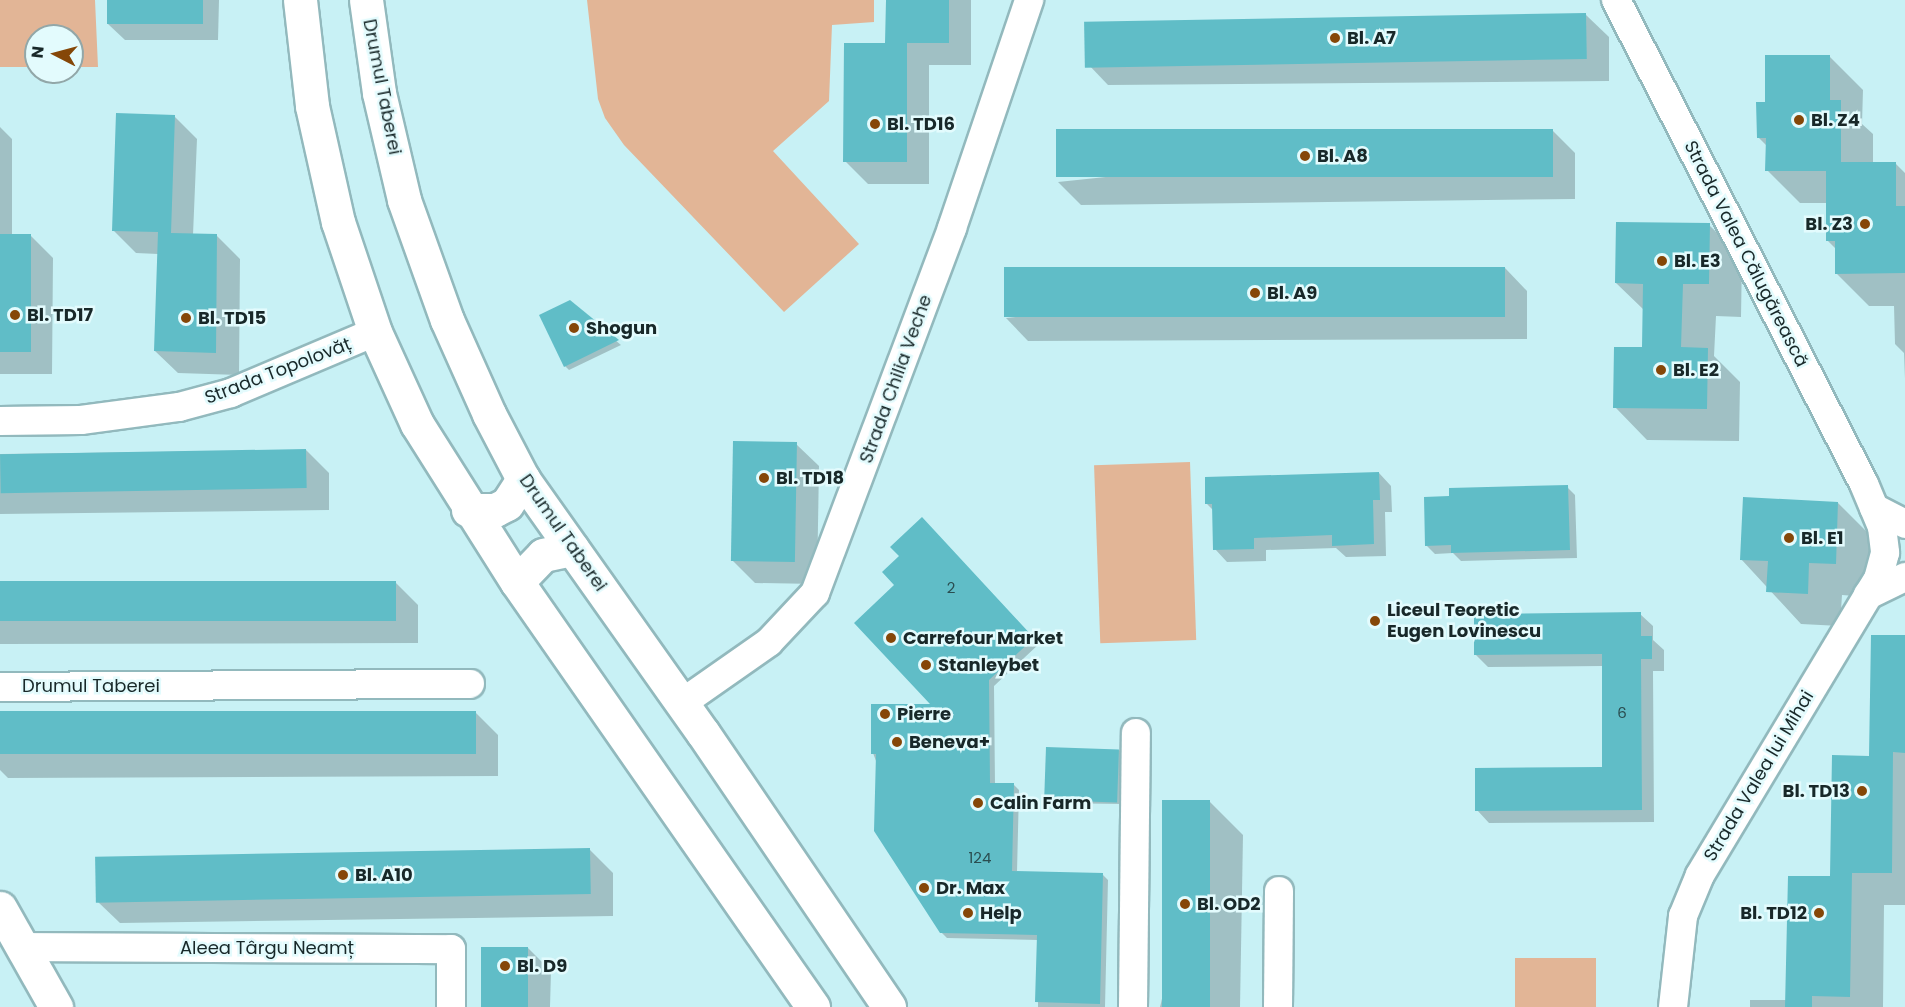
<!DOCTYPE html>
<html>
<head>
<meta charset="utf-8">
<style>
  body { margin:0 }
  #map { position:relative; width:1905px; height:1007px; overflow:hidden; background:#c8f1f5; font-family:Poppins,sans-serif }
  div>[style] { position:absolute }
  .green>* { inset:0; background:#e2b596; transform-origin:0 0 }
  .shadow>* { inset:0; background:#0003 }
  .building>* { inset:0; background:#60bdc7; transform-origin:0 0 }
  .roads { filter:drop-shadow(2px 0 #92b9bd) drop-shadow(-2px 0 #92b9bd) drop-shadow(0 2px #92b9bd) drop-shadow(0 -2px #92b9bd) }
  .street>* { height:28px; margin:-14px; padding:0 14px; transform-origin:14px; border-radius:14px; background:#fff }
  .secondary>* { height:33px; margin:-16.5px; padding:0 16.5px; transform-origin:16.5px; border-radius:16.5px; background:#fff }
  .dots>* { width:16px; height:16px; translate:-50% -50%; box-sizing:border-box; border:3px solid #e3fbfd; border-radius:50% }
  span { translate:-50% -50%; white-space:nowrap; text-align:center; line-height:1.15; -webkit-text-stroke:5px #e3fbfd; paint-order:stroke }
  .number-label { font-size:15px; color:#2a4d50 }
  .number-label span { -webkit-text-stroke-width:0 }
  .poi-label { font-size:18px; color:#182829; font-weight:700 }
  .left { translate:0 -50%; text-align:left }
  .right { translate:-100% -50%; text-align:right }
  .street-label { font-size:18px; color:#182829 }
  .north { position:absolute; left:24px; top:24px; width:60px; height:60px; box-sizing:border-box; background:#e3fbfd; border:2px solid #92a7a8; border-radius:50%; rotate:276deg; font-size:16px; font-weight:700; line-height:24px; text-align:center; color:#182829 }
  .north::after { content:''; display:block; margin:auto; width:21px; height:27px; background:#854708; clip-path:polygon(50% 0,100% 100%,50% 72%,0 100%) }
</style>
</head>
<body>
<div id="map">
  <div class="green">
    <div style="clip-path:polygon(0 0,95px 0,98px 67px,72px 67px,72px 36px,36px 36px,36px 67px,0 67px)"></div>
    <div style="clip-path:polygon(587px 0,874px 0,874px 22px,832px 25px,829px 101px,773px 151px,859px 244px,784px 312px,624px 145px,605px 118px,598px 99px)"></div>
    <div style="left:1190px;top:462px;width:178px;height:96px;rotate:88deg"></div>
    <div style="left:1515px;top:958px;width:81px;height:49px"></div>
  </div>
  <div class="shadow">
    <div style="clip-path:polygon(108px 0,219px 0,218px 40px,125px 40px,108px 24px)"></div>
    <div style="clip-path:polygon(887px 0,971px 0,971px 65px,929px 65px,929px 184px,868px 184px,845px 161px,887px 45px)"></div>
    <div style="clip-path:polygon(1586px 15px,1609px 37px,1609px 81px,1108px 85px,1086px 62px)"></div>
    <div style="clip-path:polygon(1830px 57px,1863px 90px,1862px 124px,1873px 134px,1873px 164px,1896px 164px,1905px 173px,1905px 379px,1904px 353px,1895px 344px,1894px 306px,1869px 306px,1836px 273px,1836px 249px,1827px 240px,1827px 203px,1800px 203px,1767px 170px,1767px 146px,1758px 137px,1766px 103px)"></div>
    <div style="clip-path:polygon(174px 116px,197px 139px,193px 235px,217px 236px,240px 259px,239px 375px,178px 373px,155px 351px,158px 254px,136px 253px,113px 230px)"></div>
    <div style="clip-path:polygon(0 127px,12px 139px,12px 235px,30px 235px,53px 258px,52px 374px,0 374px)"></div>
    <div style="clip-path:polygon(1552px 130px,1575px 153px,1575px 199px,1081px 205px,1058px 182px)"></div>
    <div style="clip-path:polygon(1709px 225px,1742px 257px,1741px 317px,1716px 316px,1714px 356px,1740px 382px,1739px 441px,1647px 440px,1615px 407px,1643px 349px,1644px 310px,1616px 283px)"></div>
    <div style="clip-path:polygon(1505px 268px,1527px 291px,1527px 339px,1028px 341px,1006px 318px)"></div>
    <div style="clip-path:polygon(570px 302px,621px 345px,569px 370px,565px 366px)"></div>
    <div style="clip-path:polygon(796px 444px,819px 466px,817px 584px,755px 583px,732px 560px)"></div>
    <div style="clip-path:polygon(306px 450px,329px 473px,329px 510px,0 514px,0 454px)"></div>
    <div style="clip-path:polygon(1379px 473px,1391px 486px,1392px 512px,1385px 512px,1386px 556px,1346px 557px,1336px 548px,1266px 550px,1266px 561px,1227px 562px,1215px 549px,1214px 511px,1207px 504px)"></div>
    <div style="clip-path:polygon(1567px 487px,1575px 495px,1577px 558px,1461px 561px,1453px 553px,1435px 554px,1426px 545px)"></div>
    <div style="clip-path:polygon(1838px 503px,1871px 536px,1868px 597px,1842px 595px,1840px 626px,1801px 624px,1741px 559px)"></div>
    <div style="clip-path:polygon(922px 519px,1039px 644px,994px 686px,995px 784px,1014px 785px,1019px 790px,1017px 872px,1103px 875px,1108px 880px,1105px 1007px,1038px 1007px,1038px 940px,947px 938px,941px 932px,873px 753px,933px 705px,896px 585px,901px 556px)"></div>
    <div style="clip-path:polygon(395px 582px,418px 605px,418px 643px,0 644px,0 583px)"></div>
    <div style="clip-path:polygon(1640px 614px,1653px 626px,1653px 640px,1664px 650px,1664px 671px,1653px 671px,1654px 822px,1489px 823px,1477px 810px,1604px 769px,1603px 666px,1488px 667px,1475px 654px)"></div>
    <div style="clip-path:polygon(1905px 637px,1905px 905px,1884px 905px,1883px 1007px,1750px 1007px,1750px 1000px,1787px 1000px,1832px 878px)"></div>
    <div style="clip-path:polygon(475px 712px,498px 735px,498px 776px,8px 778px,0 770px,0 715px)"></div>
    <div style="clip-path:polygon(1119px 750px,1123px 754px,1122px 804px,1050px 803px,1046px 800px)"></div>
    <div style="clip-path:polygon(1210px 802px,1243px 835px,1240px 1007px,1160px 1007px)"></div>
    <div style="clip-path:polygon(590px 850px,613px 873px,613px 916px,120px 923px,97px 901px)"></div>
    <div style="clip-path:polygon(528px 948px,551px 971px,550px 1007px,482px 1007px)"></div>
  </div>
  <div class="building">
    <div style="left:107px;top:0;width:96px;height:24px"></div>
    <div style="clip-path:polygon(886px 0,949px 0,949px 43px,907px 43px,907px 162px,843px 162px,844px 43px,885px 43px)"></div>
    <div style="left:1586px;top:13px;width:46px;height:502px;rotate:89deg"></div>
    <div style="clip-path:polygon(1765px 55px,1830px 55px,1830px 100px,1841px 100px,1841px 162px,1896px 162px,1896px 206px,1905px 206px,1905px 273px,1835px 274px,1835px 241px,1826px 241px,1826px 171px,1765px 171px,1766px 138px,1757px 138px,1756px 102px,1765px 102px)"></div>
    <div style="clip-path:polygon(116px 113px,175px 115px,171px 233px,217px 234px,216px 353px,154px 351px,158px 232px,112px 231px)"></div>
    <div style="left:1553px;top:129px;width:48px;height:497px;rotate:90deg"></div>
    <div style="clip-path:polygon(1616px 222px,1710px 223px,1709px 284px,1683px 284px,1681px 347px,1708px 348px,1707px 409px,1613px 408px,1614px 347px,1642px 347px,1643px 284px,1615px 283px)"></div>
    <div style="left:0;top:234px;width:31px;height:118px"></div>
    <div style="left:1505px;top:267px;width:50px;height:501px;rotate:90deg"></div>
    <div style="clip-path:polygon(570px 300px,619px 340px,564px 367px,539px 315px)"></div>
    <div style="left:733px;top:441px;width:64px;height:120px;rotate:1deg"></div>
    <div style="left:306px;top:449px;width:39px;height:306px;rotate:89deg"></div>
    <div style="clip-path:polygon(1379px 472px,1380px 500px,1373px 500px,1374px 544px,1332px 546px,1332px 535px,1254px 538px,1254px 549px,1213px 550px,1212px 504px,1205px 504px,1205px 477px)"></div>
    <div style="clip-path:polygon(1568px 485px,1570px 550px,1451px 553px,1451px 545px,1425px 546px,1424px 497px,1449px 496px,1449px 488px)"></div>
    <div style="clip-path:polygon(1743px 497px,1838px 502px,1836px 564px,1809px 563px,1808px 594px,1766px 592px,1768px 561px,1740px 560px)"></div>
    <div style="clip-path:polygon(922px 517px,1034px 638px,989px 680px,990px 783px,1014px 783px,1012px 871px,1103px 873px,1100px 1004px,1035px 1002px,1037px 935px,940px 933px,874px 831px,876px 754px,871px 754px,871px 704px,930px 704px,854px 623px,894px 585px,882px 572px,899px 556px,890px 547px)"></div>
    <div style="left:396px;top:581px;width:40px;height:396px;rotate:90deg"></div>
    <div style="clip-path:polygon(1641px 612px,1641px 636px,1652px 636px,1652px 659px,1641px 659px,1642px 810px,1475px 811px,1475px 768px,1602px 767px,1602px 654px,1474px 655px,1474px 614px)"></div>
    <div style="clip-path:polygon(1871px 635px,1905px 635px,1905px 753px,1893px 752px,1892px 873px,1852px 873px,1850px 997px,1812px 996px,1812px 1007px,1785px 1007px,1788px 876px,1830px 876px,1832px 755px,1869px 756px)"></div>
    <div style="left:476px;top:711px;width:43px;height:476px;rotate:90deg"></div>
    <div style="left:1046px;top:747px;width:73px;height:53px;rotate:2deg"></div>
    <div style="left:1162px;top:800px;width:48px;height:207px"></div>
    <div style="left:590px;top:848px;width:46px;height:495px;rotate:89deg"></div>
    <div style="left:481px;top:947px;width:47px;height:60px"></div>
  </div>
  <div class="roads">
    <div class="street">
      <div style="left:1616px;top:0;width:544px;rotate:62.87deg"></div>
      <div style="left:1864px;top:484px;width:47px;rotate:67.3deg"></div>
      <div style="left:1882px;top:527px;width:26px;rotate:83deg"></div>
      <div style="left:1885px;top:553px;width:27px;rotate:105deg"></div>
      <div style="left:1878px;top:579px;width:19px;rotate:122deg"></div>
      <div style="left:0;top:421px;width:81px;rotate:-0.7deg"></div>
      <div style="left:81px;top:420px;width:99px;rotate:-7.6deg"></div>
      <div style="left:179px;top:407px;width:54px;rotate:-15.1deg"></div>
      <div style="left:231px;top:393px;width:156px;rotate:-23deg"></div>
      <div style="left:1874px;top:508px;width:35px;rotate:27deg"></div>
      <div style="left:0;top:687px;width:470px;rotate:-0.4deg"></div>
      <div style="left:682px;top:703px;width:106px;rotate:-35deg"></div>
      <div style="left:769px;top:642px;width:67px;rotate:-46.8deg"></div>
      <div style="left:815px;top:593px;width:390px;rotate:-69.4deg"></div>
      <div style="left:952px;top:228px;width:241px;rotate:-71.3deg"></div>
      <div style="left:25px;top:947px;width:426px;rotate:0.3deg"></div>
      <div style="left:451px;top:949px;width:58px;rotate:90deg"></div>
      <div style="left:1133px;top:1007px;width:274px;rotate:-89.4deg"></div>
      <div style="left:1278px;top:1007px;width:116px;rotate:-89.5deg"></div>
      <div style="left:1673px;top:1007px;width:92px;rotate:-83.7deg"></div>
      <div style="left:1683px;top:916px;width:44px;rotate:-67.5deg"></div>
      <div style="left:1700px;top:875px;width:327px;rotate:-59deg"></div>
      <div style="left:1868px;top:595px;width:41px;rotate:-25.9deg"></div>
    </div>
    <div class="secondary">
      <div style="left:300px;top:0;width:107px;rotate:83.5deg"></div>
      <div style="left:312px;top:106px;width:119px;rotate:77.4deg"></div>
      <div style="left:338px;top:222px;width:116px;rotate:71.4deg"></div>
      <div style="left:375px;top:332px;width:101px;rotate:65.5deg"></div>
      <div style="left:417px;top:424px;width:187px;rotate:57.7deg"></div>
      <div style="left:517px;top:582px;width:518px;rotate:55.14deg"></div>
      <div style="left:366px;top:0;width:94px;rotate:82deg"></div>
      <div style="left:379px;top:93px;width:110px;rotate:76.8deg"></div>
      <div style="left:404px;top:200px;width:127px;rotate:70.3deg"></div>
      <div style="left:447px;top:320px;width:103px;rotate:65.9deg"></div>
      <div style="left:489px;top:414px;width:73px;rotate:62.4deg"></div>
      <div style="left:523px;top:479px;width:311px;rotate:54.7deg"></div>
      <div style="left:703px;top:733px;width:331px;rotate:55.8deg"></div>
      <div style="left:468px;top:510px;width:27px"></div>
      <div style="left:495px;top:510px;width:13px;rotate:-27deg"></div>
      <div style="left:507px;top:504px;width:30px;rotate:-57deg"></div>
      <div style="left:517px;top:582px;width:37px;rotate:-46deg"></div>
      <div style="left:543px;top:555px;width:30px;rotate:-12deg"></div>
      <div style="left:0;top:908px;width:114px;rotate:60.5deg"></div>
    </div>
  </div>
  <div class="dots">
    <div style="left:1335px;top:38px;background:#854708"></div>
    <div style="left:1799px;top:120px;background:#854708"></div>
    <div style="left:875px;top:124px;background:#854708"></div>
    <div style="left:1305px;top:156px;background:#854708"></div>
    <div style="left:1865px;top:224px;background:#854708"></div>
    <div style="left:1662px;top:261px;background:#854708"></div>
    <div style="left:1255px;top:293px;background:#854708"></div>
    <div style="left:15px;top:315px;background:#854708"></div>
    <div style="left:186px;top:318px;background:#854708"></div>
    <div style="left:574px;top:328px;background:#854708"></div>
    <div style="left:1661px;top:370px;background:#854708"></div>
    <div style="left:764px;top:478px;background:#854708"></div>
    <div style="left:1789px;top:538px;background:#854708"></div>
    <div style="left:1375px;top:621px;background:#854708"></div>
    <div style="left:891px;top:638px;background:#854708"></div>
    <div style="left:926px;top:665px;background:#854708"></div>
    <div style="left:885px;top:714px;background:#854708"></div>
    <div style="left:897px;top:742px;background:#854708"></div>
    <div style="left:1862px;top:791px;background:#854708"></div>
    <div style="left:978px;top:803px;background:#854708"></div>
    <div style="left:343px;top:875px;background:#854708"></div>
    <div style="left:924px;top:888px;background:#854708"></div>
    <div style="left:1185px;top:904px;background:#854708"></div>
    <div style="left:968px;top:913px;background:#854708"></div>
    <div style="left:1819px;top:913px;background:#854708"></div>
    <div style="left:505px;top:966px;background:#854708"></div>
  </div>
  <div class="number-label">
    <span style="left:951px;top:588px">2</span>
    <span style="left:1622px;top:713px">6</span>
    <span style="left:980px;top:858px">124</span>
  </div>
  <div class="poi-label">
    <span class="left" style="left:1347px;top:38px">Bl. A7</span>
    <span class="left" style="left:1811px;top:120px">Bl. Z4</span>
    <span class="left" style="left:887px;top:124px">Bl. TD16</span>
    <span class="left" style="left:1317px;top:156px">Bl. A8</span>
    <span class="right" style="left:1853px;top:224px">Bl. Z3</span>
    <span class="left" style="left:1674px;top:261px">Bl. E3</span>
    <span class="left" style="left:1267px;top:293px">Bl. A9</span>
    <span class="left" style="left:27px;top:315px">Bl. TD17</span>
    <span class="left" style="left:198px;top:318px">Bl. TD15</span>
    <span class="left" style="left:586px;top:328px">Shogun</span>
    <span class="left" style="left:1673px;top:370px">Bl. E2</span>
    <span class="left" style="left:776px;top:478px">Bl. TD18</span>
    <span class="left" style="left:1801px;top:538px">Bl. E1</span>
    <span class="left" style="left:1387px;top:621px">Liceul Teoretic<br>Eugen Lovinescu</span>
    <span class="left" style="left:903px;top:638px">Carrefour Market</span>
    <span class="left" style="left:938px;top:665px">Stanleybet</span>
    <span class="left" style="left:897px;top:714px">Pierre</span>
    <span class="left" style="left:909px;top:742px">Beneva+</span>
    <span class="right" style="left:1850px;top:791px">Bl. TD13</span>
    <span class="left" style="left:990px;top:803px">Calin Farm</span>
    <span class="left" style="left:355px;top:875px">Bl. A10</span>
    <span class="left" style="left:936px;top:888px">Dr. Max</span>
    <span class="left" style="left:1197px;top:904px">Bl. OD2</span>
    <span class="left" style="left:980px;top:913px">Help</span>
    <span class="right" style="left:1807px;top:913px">Bl. TD12</span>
    <span class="left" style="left:517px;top:966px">Bl. D9</span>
  </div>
  <div class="street-label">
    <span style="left:382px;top:87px;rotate:79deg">Drumul Taberei</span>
    <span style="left:1746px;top:254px;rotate:63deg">Strada Valea Călugărească</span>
    <span style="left:278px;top:371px;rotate:-21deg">Strada Topolovăț</span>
    <span style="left:896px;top:379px;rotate:-70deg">Strada Chilia Veche</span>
    <span style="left:563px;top:533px;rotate:55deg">Drumul Taberei</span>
    <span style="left:91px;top:686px">Drumul Taberei</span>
    <span style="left:1759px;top:776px;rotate:-59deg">Strada Valea lui Mihai</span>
    <span style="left:267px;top:948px">Aleea Târgu Neamț</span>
  </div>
  <div class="north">N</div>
</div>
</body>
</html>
